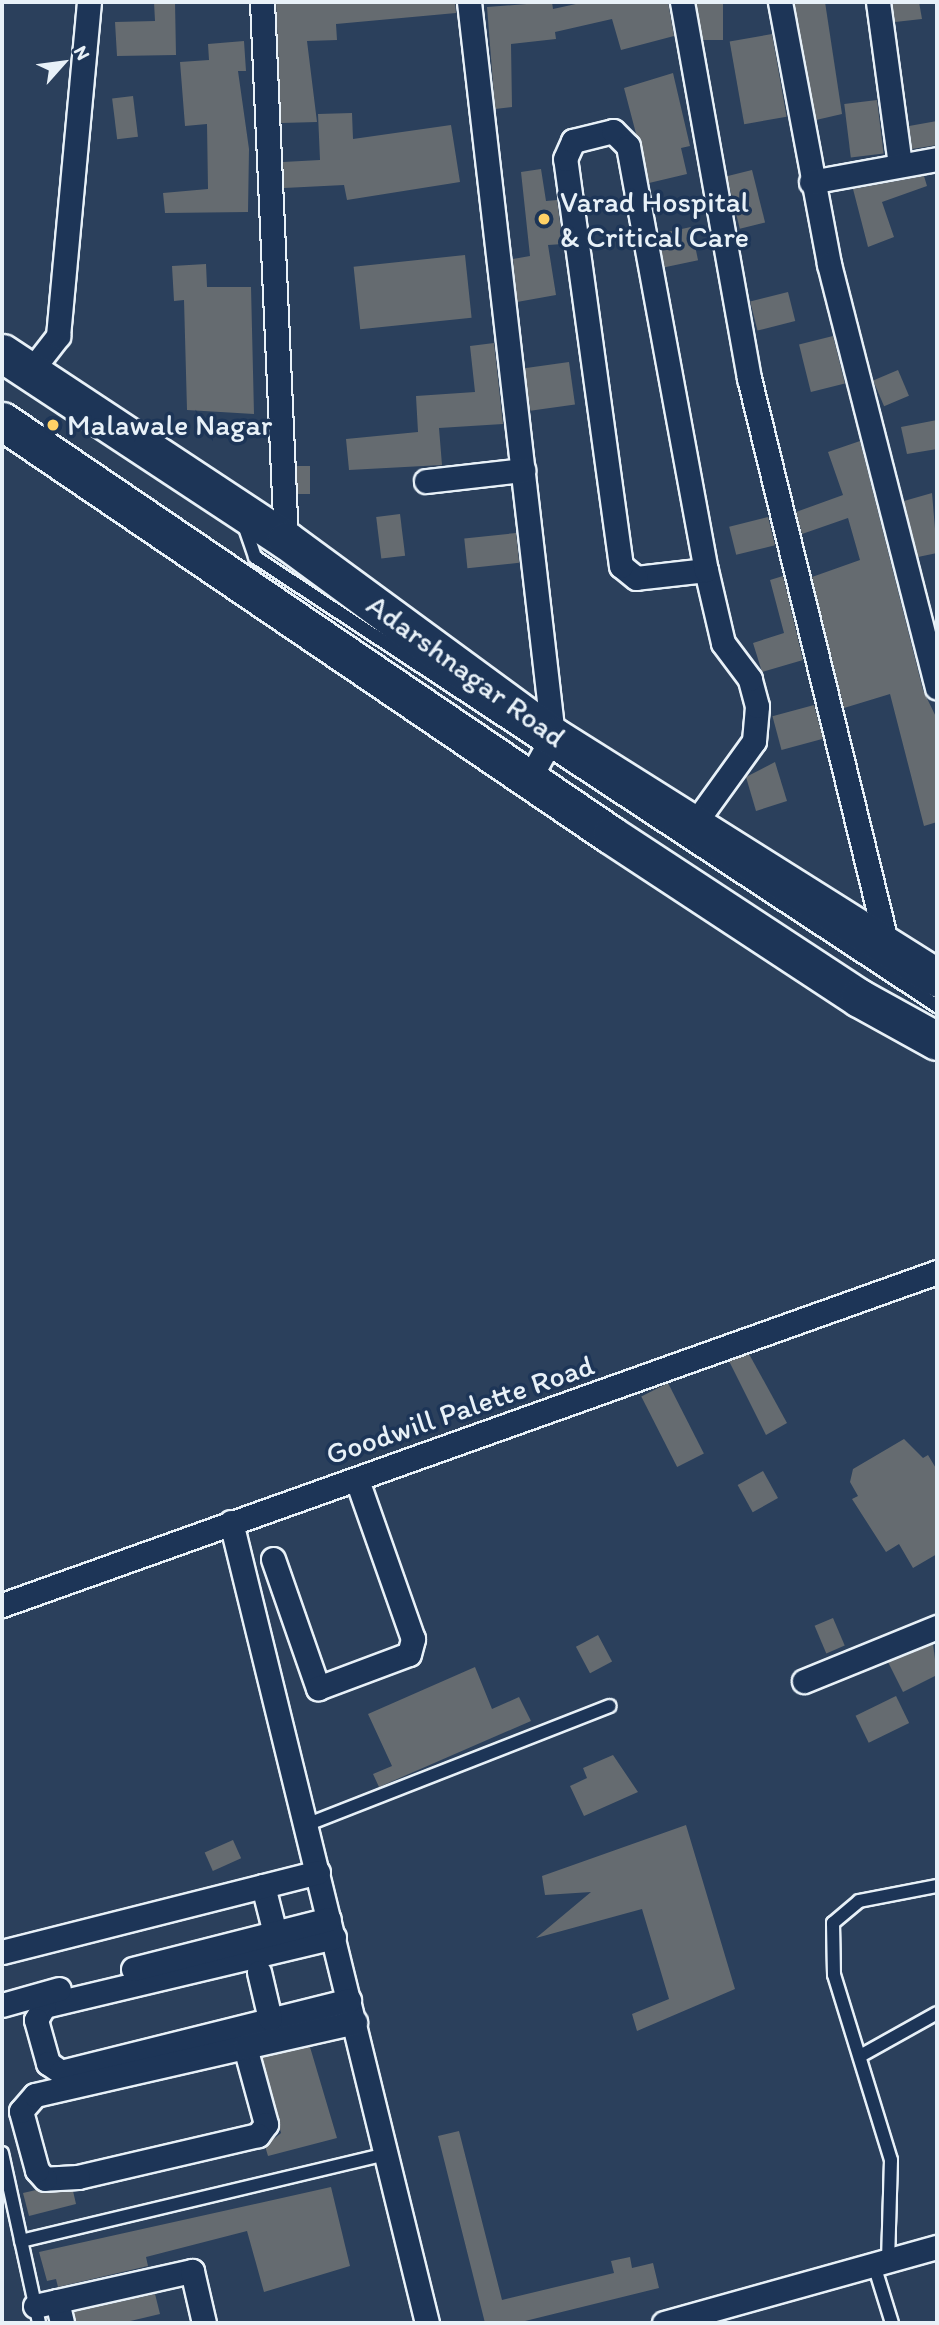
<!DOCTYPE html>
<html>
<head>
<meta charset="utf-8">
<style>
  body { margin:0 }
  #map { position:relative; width:939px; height:2325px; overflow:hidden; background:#2b405c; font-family:Itim,sans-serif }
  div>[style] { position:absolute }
  .building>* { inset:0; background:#656b70; transform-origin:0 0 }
  .roads { filter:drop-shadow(2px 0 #e8f1f8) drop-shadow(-2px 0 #e8f1f8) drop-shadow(0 2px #e8f1f8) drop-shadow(0 -2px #e8f1f8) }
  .service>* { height:12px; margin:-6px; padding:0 6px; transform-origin:6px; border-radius:6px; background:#1d3557 }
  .minor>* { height:23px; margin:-11.5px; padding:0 11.5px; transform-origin:11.5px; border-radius:11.5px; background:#1d3557 }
  .primary>* { height:37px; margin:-18.5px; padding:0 18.5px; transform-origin:18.5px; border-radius:18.5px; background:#1d3557 }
  .dots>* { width:19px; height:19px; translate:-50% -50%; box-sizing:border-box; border:4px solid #1d3557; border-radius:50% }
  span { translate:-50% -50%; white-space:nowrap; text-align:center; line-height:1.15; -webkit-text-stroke:7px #1d3557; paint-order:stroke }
  .poi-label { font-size:30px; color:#e8f1f8 }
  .left { translate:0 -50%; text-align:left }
  .street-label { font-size:30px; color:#e8f1f8 }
  .frame { position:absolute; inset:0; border:4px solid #e8f1f8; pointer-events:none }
  .north { position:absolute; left:28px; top:28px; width:70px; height:70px; -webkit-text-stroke:5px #1d3557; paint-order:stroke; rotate:62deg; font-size:19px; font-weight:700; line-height:28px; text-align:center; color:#e8f1f8 }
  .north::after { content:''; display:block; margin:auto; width:24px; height:32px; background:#e8f1f8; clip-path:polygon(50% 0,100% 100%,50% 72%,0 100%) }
</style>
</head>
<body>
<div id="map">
  <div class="building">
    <div style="clip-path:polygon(154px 2px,175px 2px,176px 55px,117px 56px,115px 22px,155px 21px)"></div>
    <div style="clip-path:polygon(276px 2px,455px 2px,456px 13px,336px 24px,337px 40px,307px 41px,317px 122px,281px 123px)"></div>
    <div style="clip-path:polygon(552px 2px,553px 9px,585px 2px,668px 2px,674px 36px,621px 50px,612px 19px,555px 32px,556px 39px,511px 44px,512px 107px,495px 109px,487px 7px)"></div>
    <div style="left:696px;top:2px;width:27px;height:38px"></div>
    <div style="clip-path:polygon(794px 2px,825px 2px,842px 114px,816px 120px)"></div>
    <div style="clip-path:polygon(892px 2px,919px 2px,922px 19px,895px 22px)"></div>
    <div style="left:772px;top:34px;width:84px;height:43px;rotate:80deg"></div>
    <div style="clip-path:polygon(244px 41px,246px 71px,238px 71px,249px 149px,248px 212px,165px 213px,163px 193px,208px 189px,207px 124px,185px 126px,180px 62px,209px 60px,208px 44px)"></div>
    <div style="clip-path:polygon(673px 73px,690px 146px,681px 148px,687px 174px,649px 183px,624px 88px)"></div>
    <div style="left:133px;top:96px;width:41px;height:21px;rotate:83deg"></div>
    <div style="left:877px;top:100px;width:54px;height:33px;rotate:83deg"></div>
    <div style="clip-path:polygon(352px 113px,353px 139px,451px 125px,460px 182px,347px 200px,344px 185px,284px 188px,283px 162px,320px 160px,318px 114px)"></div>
    <div style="clip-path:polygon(937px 121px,937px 145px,912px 149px,909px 126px)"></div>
    <div style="clip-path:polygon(541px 169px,546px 201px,557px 200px,563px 244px,548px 245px,556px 295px,517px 302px,513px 259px,530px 256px,521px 172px)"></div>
    <div style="left:752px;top:170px;width:54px;height:26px;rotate:76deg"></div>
    <div style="clip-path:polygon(924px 176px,927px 186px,882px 202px,894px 237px,868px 247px,853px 189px)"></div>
    <div style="left:691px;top:227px;width:34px;height:34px;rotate:78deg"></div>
    <div style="left:465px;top:255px;width:63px;height:112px;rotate:84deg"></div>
    <div style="clip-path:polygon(206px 264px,207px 287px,251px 287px,254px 414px,187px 410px,184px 300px,174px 301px,172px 266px)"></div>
    <div style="left:788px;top:292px;width:30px;height:39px;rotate:76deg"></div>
    <div style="left:833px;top:336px;width:49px;height:35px;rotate:76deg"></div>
    <div style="clip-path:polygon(494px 343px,503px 424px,439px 428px,442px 465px,349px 470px,346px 439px,418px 432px,416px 396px,475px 392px,470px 346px)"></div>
    <div style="left:569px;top:362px;width:43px;height:45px;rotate:82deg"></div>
    <div style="left:898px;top:370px;width:28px;height:27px;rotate:67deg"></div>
    <div style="clip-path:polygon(937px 420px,937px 449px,907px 454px,901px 427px)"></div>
    <div style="clip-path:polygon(860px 441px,923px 690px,937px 719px,937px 822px,924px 826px,890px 694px,844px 708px,812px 577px,860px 560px,848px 518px,802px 534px,796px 512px,843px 495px,828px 452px)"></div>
    <div style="left:297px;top:466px;width:13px;height:28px"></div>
    <div style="clip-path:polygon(932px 493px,937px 553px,918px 557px,904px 501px)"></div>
    <div style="left:400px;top:514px;width:42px;height:24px;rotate:83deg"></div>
    <div style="left:768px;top:517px;width:29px;height:40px;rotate:76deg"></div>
    <div style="left:516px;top:533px;width:30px;height:52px;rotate:84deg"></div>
    <div style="clip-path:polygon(783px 576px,803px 660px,762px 672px,753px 643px,784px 633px,770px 580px)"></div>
    <div style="left:814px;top:705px;width:35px;height:43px;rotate:75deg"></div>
    <div style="clip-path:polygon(775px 762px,787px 801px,756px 811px,746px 777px)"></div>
    <div style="clip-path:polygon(749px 1354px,787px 1423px,766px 1435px,729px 1361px)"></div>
    <div style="left:668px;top:1383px;width:79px;height:30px;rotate:63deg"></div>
    <div style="clip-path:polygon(904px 1439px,923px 1458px,928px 1455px,937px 1470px,937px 1554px,913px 1568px,899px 1544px,886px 1552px,852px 1499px,858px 1496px,850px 1482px,853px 1469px)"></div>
    <div style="left:763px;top:1471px;width:31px;height:29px;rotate:61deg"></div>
    <div style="left:833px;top:1618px;width:30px;height:20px;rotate:67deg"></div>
    <div style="left:598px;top:1635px;width:30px;height:25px;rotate:62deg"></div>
    <div style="clip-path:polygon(933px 1644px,937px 1675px,903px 1692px,888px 1662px)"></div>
    <div style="clip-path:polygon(475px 1667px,492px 1709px,519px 1697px,531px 1721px,379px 1787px,373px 1774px,392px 1766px,368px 1714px)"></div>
    <div style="left:896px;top:1696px;width:30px;height:45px;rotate:64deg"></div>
    <div style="clip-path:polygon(613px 1755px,638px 1792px,584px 1816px,570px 1786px,587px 1778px,583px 1768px)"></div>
    <div style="clip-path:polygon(686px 1825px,735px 1989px,637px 2031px,632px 2014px,669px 1999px,642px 1909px,536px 1938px,591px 1892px,545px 1895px,542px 1876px)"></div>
    <div style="left:233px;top:1840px;width:20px;height:31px;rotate:66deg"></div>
    <div style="clip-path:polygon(310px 2047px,337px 2138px,268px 2156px,265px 2146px,281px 2133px,262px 2057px)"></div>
    <div style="clip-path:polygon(459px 2131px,502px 2300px,614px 2273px,611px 2261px,630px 2257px,632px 2268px,653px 2263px,659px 2288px,517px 2323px,485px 2323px,438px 2136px)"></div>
    <div style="clip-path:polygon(331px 2187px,350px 2266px,264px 2292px,247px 2231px,146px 2257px,148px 2266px,58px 2287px,56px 2279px,47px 2281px,39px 2252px)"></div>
    <div style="clip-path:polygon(36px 2190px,73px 2191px,76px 2204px,29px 2216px,23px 2193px)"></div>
    <div style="clip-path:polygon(155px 2294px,160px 2314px,122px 2323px,76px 2323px,74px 2312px)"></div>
  </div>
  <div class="roads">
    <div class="service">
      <div style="left:243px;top:522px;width:37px;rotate:71deg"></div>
      <div style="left:255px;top:557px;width:817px;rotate:33.36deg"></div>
      <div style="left:306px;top:1825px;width:326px;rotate:-21.4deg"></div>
      <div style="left:860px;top:2056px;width:88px;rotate:-29.2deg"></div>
      <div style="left:2px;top:2153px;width:174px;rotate:77.7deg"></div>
      <div style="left:21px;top:2241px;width:376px;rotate:-13.4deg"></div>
      <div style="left:888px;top:2261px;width:101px;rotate:-88.3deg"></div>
      <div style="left:891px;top:2160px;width:194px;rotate:-107.1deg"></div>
      <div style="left:834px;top:1975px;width:52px;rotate:-91.1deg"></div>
      <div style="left:833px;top:1923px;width:34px;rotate:-40deg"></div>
      <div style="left:859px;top:1901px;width:79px;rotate:-10.9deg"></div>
      <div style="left:874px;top:2265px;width:61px;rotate:72.8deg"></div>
    </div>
    <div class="minor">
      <div style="left:262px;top:2px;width:539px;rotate:87.45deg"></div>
      <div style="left:469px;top:2px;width:739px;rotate:83.47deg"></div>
      <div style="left:553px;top:736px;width:49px;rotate:119.2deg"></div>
      <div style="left:682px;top:2px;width:382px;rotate:79.9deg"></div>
      <div style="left:749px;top:378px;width:588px;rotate:76.32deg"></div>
      <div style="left:780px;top:2px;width:267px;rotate:79.4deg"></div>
      <div style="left:829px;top:264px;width:437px;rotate:75.7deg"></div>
      <div style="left:878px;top:2px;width:164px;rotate:82.3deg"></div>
      <div style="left:811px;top:182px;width:128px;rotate:-10.3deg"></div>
      <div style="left:30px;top:372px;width:46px;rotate:-52.1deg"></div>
      <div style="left:58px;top:336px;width:335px;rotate:-84.7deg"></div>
      <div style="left:426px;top:481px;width:98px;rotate:-6.5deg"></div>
      <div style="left:692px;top:827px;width:106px;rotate:-54.2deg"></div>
      <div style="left:754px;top:741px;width:35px;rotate:-85deg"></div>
      <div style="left:757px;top:706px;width:28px;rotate:-105deg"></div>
      <div style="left:750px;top:679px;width:45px;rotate:-126.9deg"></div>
      <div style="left:723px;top:643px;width:75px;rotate:-103.1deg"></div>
      <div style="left:706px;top:570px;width:70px;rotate:173.5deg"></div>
      <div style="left:636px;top:578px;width:19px;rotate:-141deg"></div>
      <div style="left:621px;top:566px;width:411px;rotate:-97.8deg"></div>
      <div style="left:565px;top:159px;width:20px;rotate:-66deg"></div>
      <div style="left:573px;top:141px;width:41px;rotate:-14deg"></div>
      <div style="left:613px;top:131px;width:21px;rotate:45deg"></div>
      <div style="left:628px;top:146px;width:431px;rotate:79.6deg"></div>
      <div style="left:231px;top:1522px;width:825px;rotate:76.25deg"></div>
      <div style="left:273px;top:1559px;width:137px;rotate:70.8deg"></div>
      <div style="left:318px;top:1688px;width:97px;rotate:-20.5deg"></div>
      <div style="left:409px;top:1654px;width:16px;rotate:-75deg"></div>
      <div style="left:413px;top:1639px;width:169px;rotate:-109.4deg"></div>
      <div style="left:2px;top:1605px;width:993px;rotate:-19.6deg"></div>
      <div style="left:804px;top:1681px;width:144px;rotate:-22.1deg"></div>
      <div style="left:263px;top:1886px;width:49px;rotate:75.7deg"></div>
      <div style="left:334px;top:1937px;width:298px;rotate:166.6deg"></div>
      <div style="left:44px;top:2006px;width:16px;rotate:120deg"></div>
      <div style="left:36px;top:2020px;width:45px;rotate:74.4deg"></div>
      <div style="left:48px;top:2063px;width:16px;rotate:35deg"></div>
      <div style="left:61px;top:2072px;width:297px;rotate:-14deg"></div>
      <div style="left:2px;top:1952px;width:326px;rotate:-14.2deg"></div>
      <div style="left:133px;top:1969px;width:202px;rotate:-14.3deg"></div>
      <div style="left:259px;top:1972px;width:48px;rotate:76.8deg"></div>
      <div style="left:2px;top:2005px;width:59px;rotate:-15.7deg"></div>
      <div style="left:245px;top:2047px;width:80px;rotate:74.7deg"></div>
      <div style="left:266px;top:2124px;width:14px;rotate:126deg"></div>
      <div style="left:258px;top:2135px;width:185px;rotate:166.9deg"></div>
      <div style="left:78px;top:2177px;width:33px;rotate:177deg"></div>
      <div style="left:45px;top:2179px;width:12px;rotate:-132deg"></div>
      <div style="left:37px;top:2170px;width:61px;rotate:-105.2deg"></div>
      <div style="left:21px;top:2111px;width:21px;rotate:-49deg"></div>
      <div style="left:35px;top:2095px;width:215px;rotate:-12.9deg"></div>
      <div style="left:245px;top:2047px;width:113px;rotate:-12.8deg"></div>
      <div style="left:57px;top:2301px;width:23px;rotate:77deg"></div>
      <div style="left:35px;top:2306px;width:161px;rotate:-12.6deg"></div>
      <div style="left:192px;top:2271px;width:53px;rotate:77deg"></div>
      <div style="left:664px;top:2323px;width:283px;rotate:-15.6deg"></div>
    </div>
    <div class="primary">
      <div style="left:2px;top:353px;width:340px;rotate:33.4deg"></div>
      <div style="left:286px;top:540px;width:331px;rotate:36.3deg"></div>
      <div style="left:553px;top:736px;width:454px;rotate:32.2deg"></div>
      <div style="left:2px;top:421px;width:736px;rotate:34.21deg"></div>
      <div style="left:611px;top:835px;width:297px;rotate:33.3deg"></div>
      <div style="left:859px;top:998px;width:89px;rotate:28.9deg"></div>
    </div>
  </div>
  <div class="dots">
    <div style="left:544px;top:219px;background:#ffd166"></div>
    <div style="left:53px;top:425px;background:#ffd166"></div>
  </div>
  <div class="poi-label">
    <span class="left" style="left:560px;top:219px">Varad Hospital<br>&amp; Critical Care</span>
    <span class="left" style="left:67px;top:425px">Malawale Nagar</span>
  </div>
  <div class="street-label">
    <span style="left:466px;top:671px;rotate:36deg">Adarshnagar Road</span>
    <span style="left:460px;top:1410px;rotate:-19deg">Goodwill Palette Road</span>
  </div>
  <div class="frame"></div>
  <div class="north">N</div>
</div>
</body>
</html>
